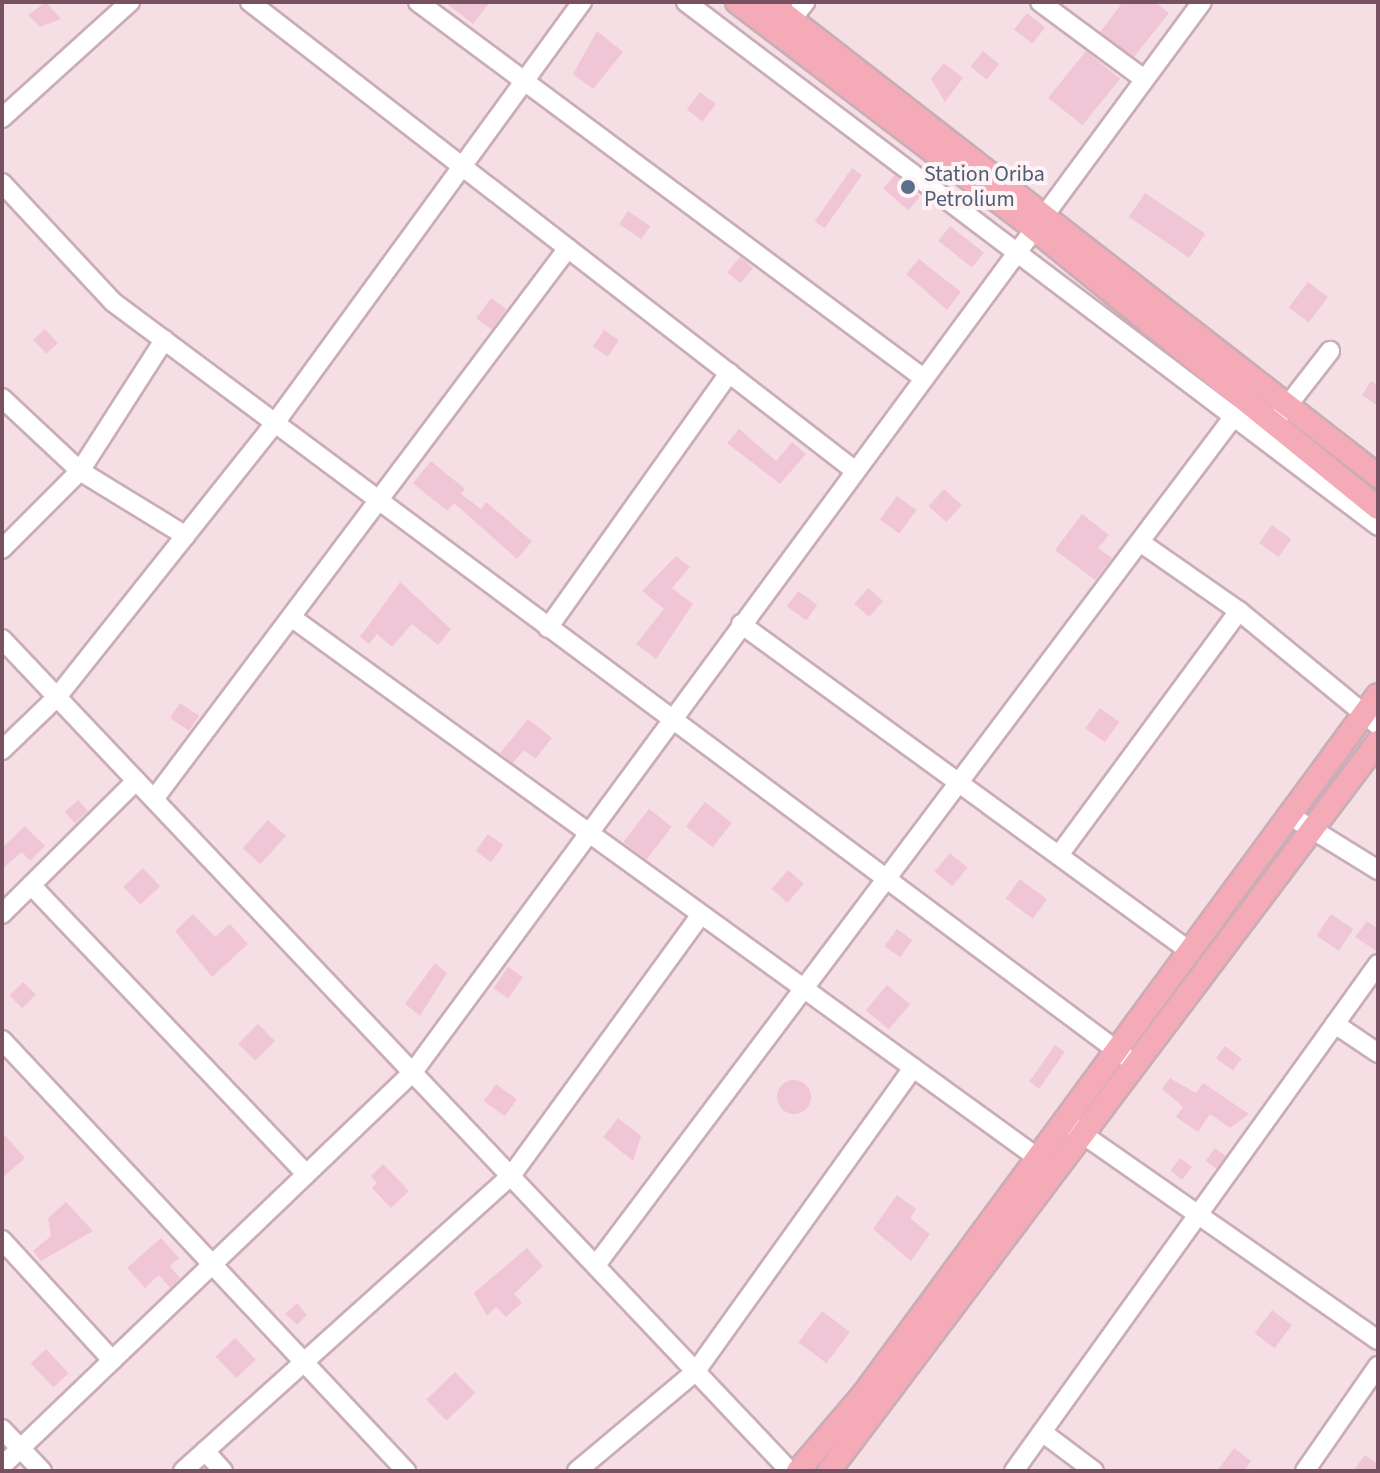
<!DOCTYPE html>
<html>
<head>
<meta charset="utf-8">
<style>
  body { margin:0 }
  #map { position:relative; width:1380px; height:1473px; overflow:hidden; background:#fcedf0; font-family:"Source Sans 3",sans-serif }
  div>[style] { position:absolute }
  .residential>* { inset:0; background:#f5dfe4; transform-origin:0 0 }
  .building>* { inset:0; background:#f0c6d7; transform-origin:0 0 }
  .round { border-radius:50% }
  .roads { filter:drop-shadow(2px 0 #caadb7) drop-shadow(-2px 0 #caadb7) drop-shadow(0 2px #caadb7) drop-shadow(0 -2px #caadb7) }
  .minor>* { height:18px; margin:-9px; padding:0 9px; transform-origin:9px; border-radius:9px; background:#fff }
  .major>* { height:22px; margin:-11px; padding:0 11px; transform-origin:11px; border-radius:11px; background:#f5abb7 }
  .dots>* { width:22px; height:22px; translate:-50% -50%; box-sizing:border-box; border:4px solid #fef4f6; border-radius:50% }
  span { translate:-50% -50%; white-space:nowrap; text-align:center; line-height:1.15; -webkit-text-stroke:8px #fef4f6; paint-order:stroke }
  .service-label { font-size:22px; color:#4e5e75 }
  .left { translate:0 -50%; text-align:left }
  .frame { position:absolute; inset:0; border:4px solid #775061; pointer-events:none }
</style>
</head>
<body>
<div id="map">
  <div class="residential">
    <div style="left:2px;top:2px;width:1376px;height:1469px"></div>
  </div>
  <div class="building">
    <div style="clip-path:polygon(46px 2px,61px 19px,40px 27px,28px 15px)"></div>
    <div style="clip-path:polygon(445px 2px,490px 2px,473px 24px)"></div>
    <div style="clip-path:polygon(1123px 2px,1155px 2px,1169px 13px,1134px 57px,1100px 32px)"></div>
    <div style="left:1027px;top:13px;width:23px;height:21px;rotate:38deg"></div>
    <div style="clip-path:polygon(597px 31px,623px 52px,593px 89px,573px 74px)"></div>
    <div style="left:983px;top:51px;width:21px;height:20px;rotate:39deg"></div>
    <div style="left:1086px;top:51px;width:44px;height:60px;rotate:39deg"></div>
    <div style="clip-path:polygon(944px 63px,963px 78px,945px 102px,931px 79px)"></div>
    <div style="left:700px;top:92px;width:20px;height:22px;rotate:37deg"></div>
    <div style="left:852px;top:168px;width:12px;height:65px;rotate:35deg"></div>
    <div style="left:895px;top:175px;width:33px;height:18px;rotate:41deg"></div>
    <div style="left:1145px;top:193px;width:73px;height:29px;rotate:34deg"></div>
    <div style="left:628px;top:211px;width:27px;height:16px;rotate:34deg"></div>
    <div style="left:950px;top:226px;width:43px;height:19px;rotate:38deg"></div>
    <div style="left:740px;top:257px;width:17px;height:20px;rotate:40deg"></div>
    <div style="clip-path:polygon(919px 259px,961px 292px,947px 310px,906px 274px)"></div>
    <div style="left:1308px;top:282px;width:25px;height:32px;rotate:37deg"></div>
    <div style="left:491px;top:298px;width:19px;height:25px;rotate:36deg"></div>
    <div style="left:45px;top:329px;width:19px;height:16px;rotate:47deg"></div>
    <div style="left:604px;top:330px;width:18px;height:20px;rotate:34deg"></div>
    <div style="clip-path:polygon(1371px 381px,1378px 386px,1378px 406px,1362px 395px)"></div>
    <div style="clip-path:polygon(739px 429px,776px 461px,792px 442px,806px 454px,780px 484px,727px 443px)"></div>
    <div style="clip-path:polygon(431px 461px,465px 489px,461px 494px,481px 509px,486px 502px,532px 541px,517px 559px,454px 503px,447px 511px,413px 483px)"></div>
    <div style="left:944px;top:489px;width:24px;height:23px;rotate:42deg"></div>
    <div style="left:897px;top:496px;width:24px;height:29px;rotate:36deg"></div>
    <div style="clip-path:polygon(1082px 514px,1109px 535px,1098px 548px,1112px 558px,1095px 580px,1055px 550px)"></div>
    <div style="left:1272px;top:525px;width:24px;height:22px;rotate:36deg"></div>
    <div style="clip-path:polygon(676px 556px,690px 567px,672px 588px,693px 604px,656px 659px,636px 644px,664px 609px,642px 591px)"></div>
    <div style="clip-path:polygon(400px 582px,451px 629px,438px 645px,412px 624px,392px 647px,377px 634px,369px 644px,360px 637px)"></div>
    <div style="left:868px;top:588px;width:20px;height:21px;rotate:41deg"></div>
    <div style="left:798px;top:591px;width:24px;height:19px;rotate:36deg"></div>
    <div style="left:180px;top:703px;width:23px;height:18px;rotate:34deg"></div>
    <div style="left:1100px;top:708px;width:24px;height:25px;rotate:36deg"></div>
    <div style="clip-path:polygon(528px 719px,552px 738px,535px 759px,524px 750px,513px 763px,500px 753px)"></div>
    <div style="left:78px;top:800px;width:15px;height:18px;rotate:48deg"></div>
    <div style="left:705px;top:802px;width:34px;height:31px;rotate:38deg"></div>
    <div style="left:649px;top:809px;width:29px;height:42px;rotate:38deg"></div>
    <div style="left:268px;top:820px;width:24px;height:38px;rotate:42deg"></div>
    <div style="clip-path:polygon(25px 826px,45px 846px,30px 861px,22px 852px,2px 869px,2px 848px)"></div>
    <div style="left:488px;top:834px;width:19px;height:21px;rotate:36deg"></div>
    <div style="left:950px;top:853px;width:23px;height:24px;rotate:40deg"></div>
    <div style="left:143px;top:868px;width:25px;height:27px;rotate:47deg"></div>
    <div style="left:788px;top:870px;width:21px;height:25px;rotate:41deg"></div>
    <div style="left:1020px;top:879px;width:34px;height:24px;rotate:37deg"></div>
    <div style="clip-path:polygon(193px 914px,215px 937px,230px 924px,248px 944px,212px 977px,175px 931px)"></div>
    <div style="left:1331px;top:914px;width:27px;height:26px;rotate:34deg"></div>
    <div style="clip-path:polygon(1367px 921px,1378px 929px,1378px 952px,1355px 937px)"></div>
    <div style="left:897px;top:929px;width:19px;height:21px;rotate:36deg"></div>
    <div style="clip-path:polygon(435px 963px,447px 973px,420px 1016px,405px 1004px)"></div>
    <div style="left:508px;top:967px;width:18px;height:26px;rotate:34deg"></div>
    <div style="left:23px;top:982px;width:18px;height:19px;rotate:45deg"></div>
    <div style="left:887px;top:985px;width:30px;height:33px;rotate:40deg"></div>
    <div style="left:258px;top:1024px;width:24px;height:28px;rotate:45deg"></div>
    <div style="left:1055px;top:1045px;width:12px;height:45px;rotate:35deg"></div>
    <div style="left:1225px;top:1046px;width:21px;height:15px;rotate:37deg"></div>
    <div style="clip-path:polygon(1170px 1078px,1196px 1093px,1203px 1083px,1249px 1114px,1230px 1128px,1210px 1114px,1198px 1132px,1176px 1117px,1183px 1107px,1162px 1089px)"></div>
    <div class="round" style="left:777px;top:1080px;width:34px;height:34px"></div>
    <div style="left:496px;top:1084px;width:26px;height:21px;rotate:36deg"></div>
    <div style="clip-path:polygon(618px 1118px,641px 1136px,633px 1161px,603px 1137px)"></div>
    <div style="clip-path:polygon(2px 1132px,25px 1158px,2px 1178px)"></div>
    <div style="left:1215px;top:1148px;width:14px;height:16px;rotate:36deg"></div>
    <div style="left:1180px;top:1158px;width:15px;height:16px;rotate:37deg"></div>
    <div style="clip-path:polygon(383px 1164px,409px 1191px,391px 1208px,372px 1188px,377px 1183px,371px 1176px)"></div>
    <div style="clip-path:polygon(897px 1195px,916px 1209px,910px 1218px,930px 1234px,911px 1261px,873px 1229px)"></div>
    <div style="clip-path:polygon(66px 1202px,93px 1231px,41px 1261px,33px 1251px,51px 1236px,48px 1218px)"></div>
    <div style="clip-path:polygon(161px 1238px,179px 1258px,170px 1266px,180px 1278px,170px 1288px,159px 1275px,145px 1288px,127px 1268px)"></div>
    <div style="clip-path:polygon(527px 1248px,543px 1266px,514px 1294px,522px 1303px,506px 1317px,496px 1307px,487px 1316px,474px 1293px)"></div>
    <div style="clip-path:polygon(297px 1303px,307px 1315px,297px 1325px,285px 1314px)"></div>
    <div style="left:1272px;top:1310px;width:25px;height:29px;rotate:37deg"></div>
    <div style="left:822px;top:1311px;width:35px;height:39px;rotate:37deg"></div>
    <div style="left:235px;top:1338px;width:30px;height:27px;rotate:46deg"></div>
    <div style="left:46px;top:1349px;width:33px;height:21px;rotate:47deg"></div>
    <div style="left:455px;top:1372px;width:29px;height:40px;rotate:46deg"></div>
    <div style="clip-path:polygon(1234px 1448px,1251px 1461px,1244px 1471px,1217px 1471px)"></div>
    <div style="clip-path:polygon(1365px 1455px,1378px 1464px,1378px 1471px,1353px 1471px)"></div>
  </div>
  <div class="roads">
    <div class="minor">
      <div style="left:250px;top:2px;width:764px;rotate:37.77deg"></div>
      <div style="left:418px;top:2px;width:628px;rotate:36.65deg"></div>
      <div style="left:686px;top:2px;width:868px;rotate:37.13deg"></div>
      <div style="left:1040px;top:2px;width:129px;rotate:36.5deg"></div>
      <div style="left:785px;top:28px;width:33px;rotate:-52deg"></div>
      <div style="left:2px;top:118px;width:173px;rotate:-42.2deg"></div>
      <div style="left:2px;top:183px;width:163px;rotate:47deg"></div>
      <div style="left:113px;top:302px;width:1275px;rotate:36.71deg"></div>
      <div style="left:2px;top:398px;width:107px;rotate:43.1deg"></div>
      <div style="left:80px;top:471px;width:124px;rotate:31.5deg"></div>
      <div style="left:1281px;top:414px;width:80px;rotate:-52.1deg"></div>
      <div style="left:1140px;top:542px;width:121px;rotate:34.9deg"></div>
      <div style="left:1239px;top:611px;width:180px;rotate:39.4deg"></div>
      <div style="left:2px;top:549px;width:110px;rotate:-45deg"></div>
      <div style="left:80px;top:471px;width:156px;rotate:-57.3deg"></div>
      <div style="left:291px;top:617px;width:919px;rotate:35.92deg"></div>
      <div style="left:741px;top:624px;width:553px;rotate:36.1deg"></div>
      <div style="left:548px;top:628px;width:313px;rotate:-54.6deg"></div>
      <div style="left:2px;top:639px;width:1146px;rotate:46.56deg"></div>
      <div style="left:2px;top:750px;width:76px;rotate:-43.9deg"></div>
      <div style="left:57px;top:697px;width:350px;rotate:-51.5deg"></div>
      <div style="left:275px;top:423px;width:521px;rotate:-53.9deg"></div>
      <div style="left:154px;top:799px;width:689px;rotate:-53.08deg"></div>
      <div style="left:1289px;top:815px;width:105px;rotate:31.7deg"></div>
      <div style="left:1059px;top:855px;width:303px;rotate:-53.6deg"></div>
      <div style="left:31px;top:885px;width:399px;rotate:46.4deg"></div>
      <div style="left:2px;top:914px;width:189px;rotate:-44.8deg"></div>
      <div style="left:1335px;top:1024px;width:52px;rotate:34deg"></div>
      <div style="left:2px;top:1040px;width:591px;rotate:46.85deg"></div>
      <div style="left:1071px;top:1126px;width:374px;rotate:34.9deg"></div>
      <div style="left:2px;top:1240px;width:163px;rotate:47.5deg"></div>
      <div style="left:596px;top:1265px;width:1063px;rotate:-53.07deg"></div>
      <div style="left:2px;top:1429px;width:58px;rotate:46.4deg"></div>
      <div style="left:1042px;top:1432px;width:65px;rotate:36.9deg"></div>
      <div style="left:205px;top:1451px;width:27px;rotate:48deg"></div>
      <div style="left:2px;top:1466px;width:569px;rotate:-43.79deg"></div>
      <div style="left:413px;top:1072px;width:1329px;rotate:-53.6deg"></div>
      <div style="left:183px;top:1471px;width:441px;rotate:-42deg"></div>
      <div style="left:511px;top:1176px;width:321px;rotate:-54deg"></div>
      <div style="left:577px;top:1471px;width:155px;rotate:-40deg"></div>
      <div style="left:696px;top:1371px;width:373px;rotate:-54.4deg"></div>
      <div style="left:1014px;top:1471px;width:624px;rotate:-54.32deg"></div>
      <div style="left:1305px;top:1471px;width:128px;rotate:-55.2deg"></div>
    </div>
    <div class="major">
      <div style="left:737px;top:2px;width:371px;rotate:37.3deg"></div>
      <div style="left:1032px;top:227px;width:446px;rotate:39.1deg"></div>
      <div style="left:769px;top:2px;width:772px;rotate:37.89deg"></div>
      <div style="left:798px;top:1471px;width:100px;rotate:-49.5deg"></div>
      <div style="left:863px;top:1395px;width:869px;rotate:-53.66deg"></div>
      <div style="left:829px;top:1471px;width:913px;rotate:-53.02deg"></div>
    </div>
  </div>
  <div class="dots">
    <div style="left:908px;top:187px;background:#5c6f8a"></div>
  </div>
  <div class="service-label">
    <span class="left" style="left:924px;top:187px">Station Oriba<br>Petrolium</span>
  </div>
  <div class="frame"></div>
</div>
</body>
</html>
